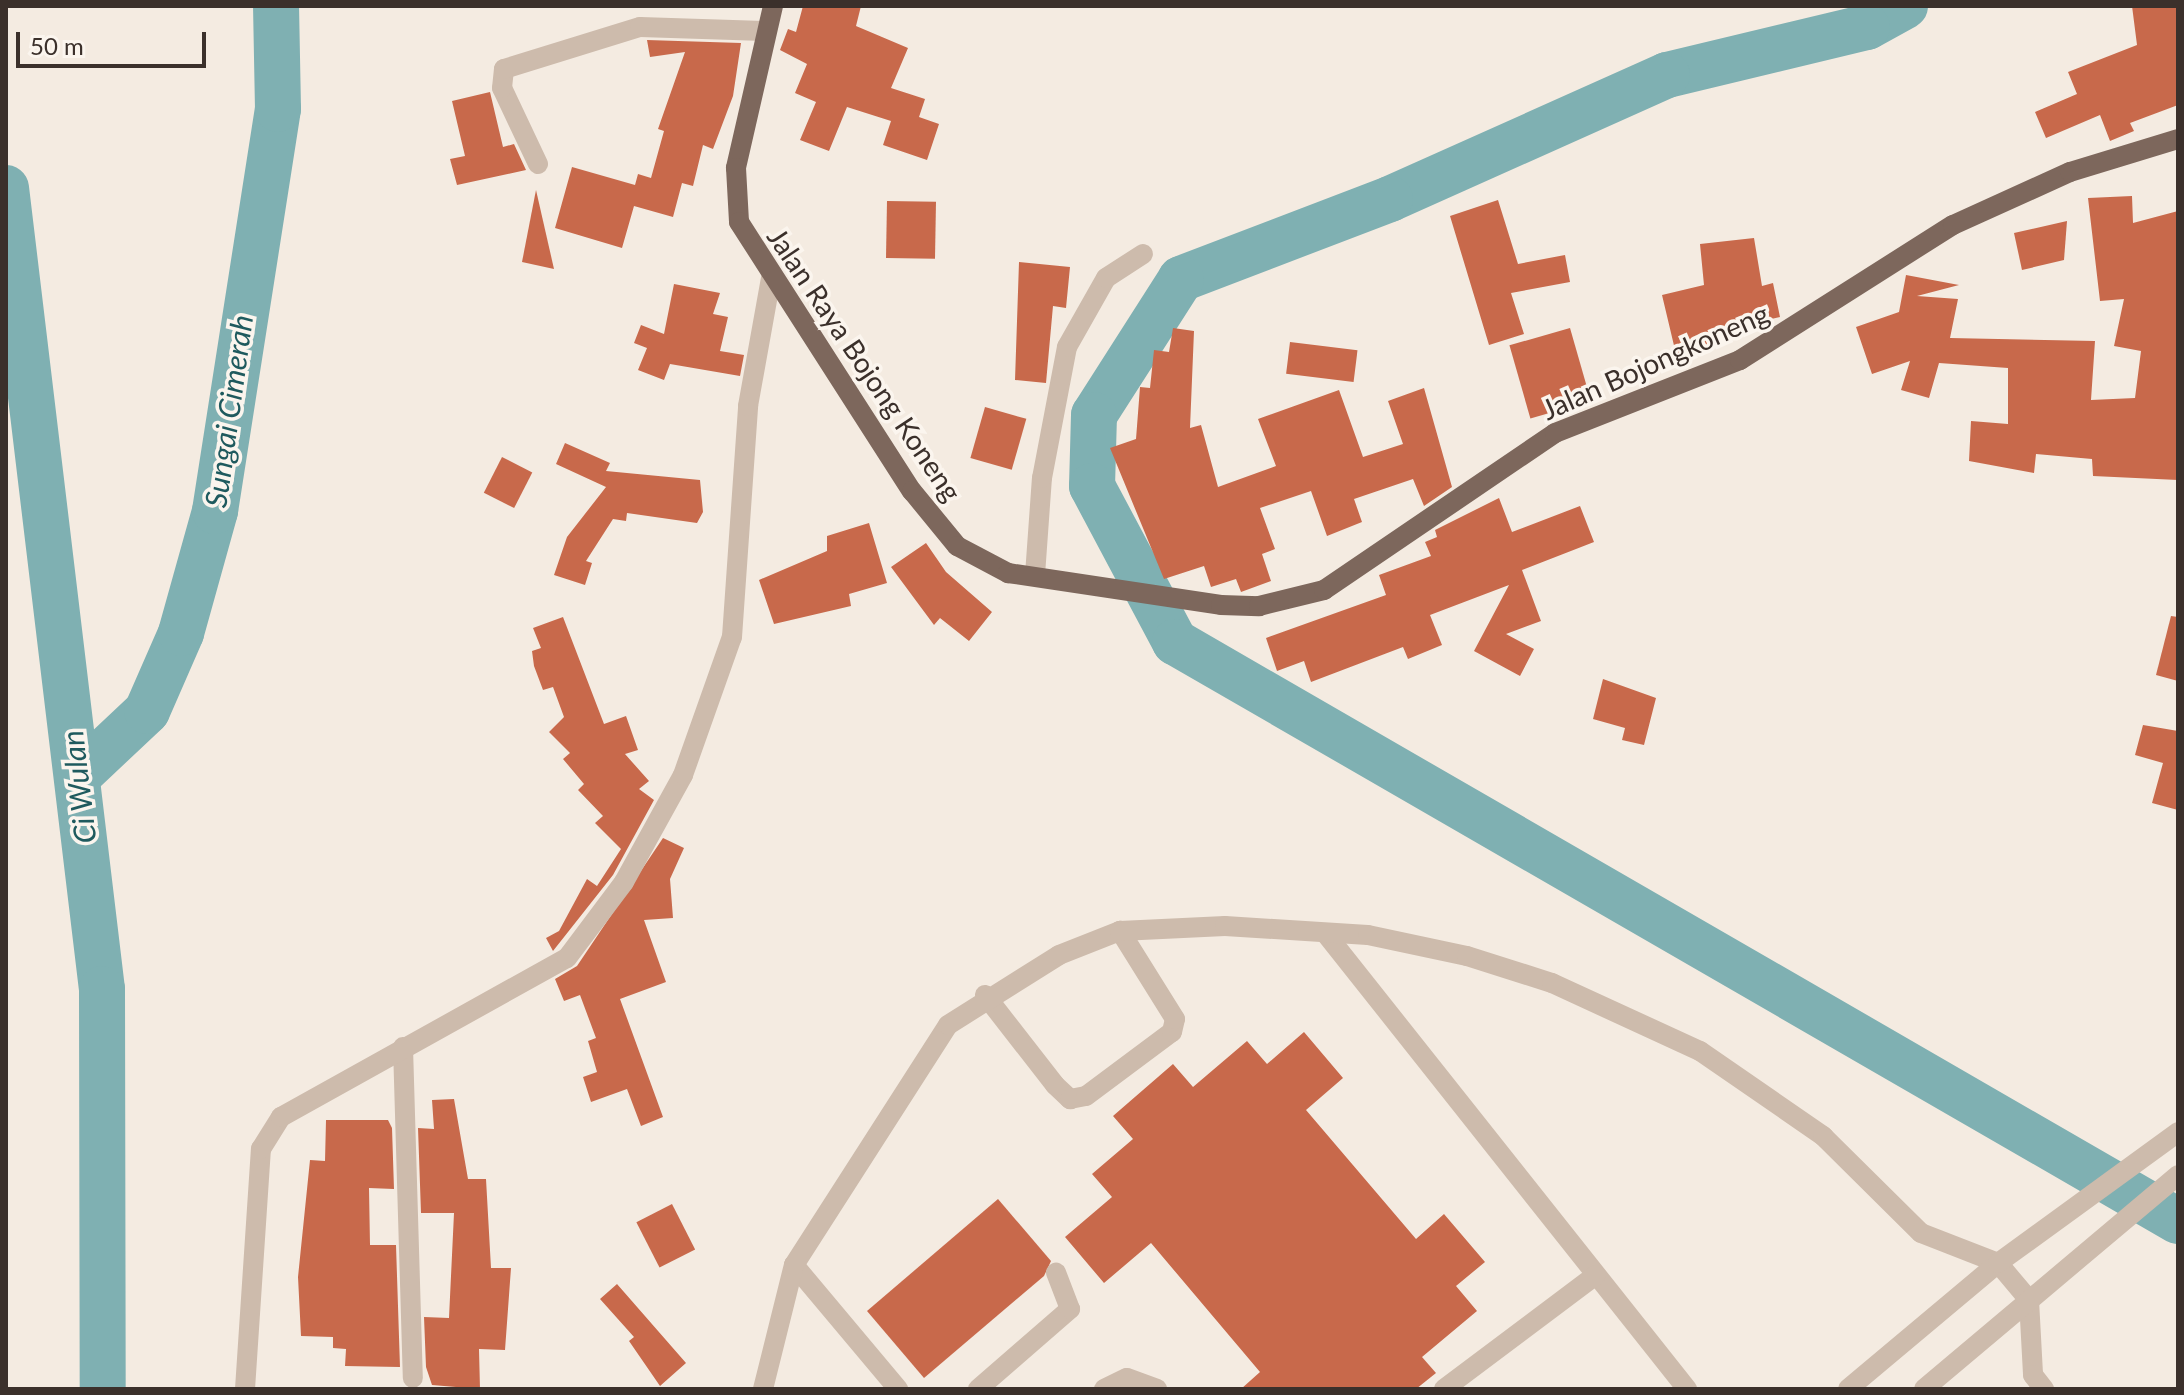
<!DOCTYPE html>
<html>
<head>
<meta charset="utf-8">
<style>
  body { margin:0 }
  #map { position:relative; width:2184px; height:1395px; overflow:hidden; background:#f4ebe1; font-family:Lato,sans-serif }
  div>[style] { position:absolute }
  .river>* { height:46px; margin:-23px; padding:0 23px; transform-origin:23px; border-radius:23px; background:#7fb0b2 }
  .building>* { inset:0; background:#c8694b; transform-origin:0 0 }
  .minor>* { height:20px; margin:-10px; padding:0 10px; transform-origin:10px; border-radius:10px; background:#cdbbac }
  .major>* { height:20px; margin:-10px; padding:0 10px; transform-origin:10px; border-radius:10px; background:#7d675c }
  span { translate:-50% -50%; white-space:nowrap; text-align:center; line-height:1.15; -webkit-text-stroke:7px #fbf5ee; paint-order:stroke }
  .street-label { font-size:28px; color:#3b302b }
  .water-label { font-size:30px; color:#1f5a5e; font-style:italic }
  .frame { position:absolute; inset:0; border:8px solid #3b302b; pointer-events:none }
  .scale { position:absolute; left:16px; top:32px; width:190px; height:36px; box-sizing:border-box; border:4px solid #3b302b; border-top:0; padding-left:10px; font-size:24px; line-height:28px; white-space:nowrap; color:#3b302b; -webkit-text-stroke:6px #fbf5ee; paint-order:stroke }
</style>
</head>
<body>
<div id="map">
  <div class="river">
    <div style="left:1905px;top:6px;width:43px;rotate:151.1deg"></div>
    <div style="left:1867px;top:27px;width:206px;rotate:166.5deg"></div>
    <div style="left:1667px;top:75px;width:303px;rotate:155.9deg"></div>
    <div style="left:1390px;top:199px;width:224px;rotate:159.1deg"></div>
    <div style="left:1181px;top:279px;width:161px;rotate:122.6deg"></div>
    <div style="left:1094px;top:415px;width:71px;rotate:91.6deg"></div>
    <div style="left:1092px;top:486px;width:177px;rotate:62deg"></div>
    <div style="left:1175px;top:642px;width:1158px;rotate:30deg"></div>
    <div style="left:6px;top:188px;width:807px;rotate:83.17deg"></div>
    <div style="left:102px;top:989px;width:400px;rotate:89.9deg"></div>
    <div style="left:77px;top:777px;width:96px;rotate:-43.3deg"></div>
    <div style="left:147px;top:711px;width:85px;rotate:-66.4deg"></div>
    <div style="left:181px;top:633px;width:127px;rotate:-74.4deg"></div>
    <div style="left:215px;top:511px;width:407px;rotate:-81.1deg"></div>
    <div style="left:278px;top:109px;width:103px;rotate:-91.1deg"></div>
  </div>
  <div class="building">
    <div style="clip-path:polygon(803px 6px,861px 6px,856px 26px,908px 48px,891px 88px,925px 99px,919px 117px,939px 124px,927px 160px,883px 145px,891px 121px,847px 107px,829px 151px,800px 140px,816px 102px,795px 93px,807px 64px,780px 50px,788px 29px,796px 32px)"></div>
    <div style="clip-path:polygon(2132px 6px,2178px 6px,2178px 105px,2130px 123px,2134px 131px,2110px 141px,2100px 115px,2046px 138px,2035px 112px,2077px 94px,2068px 72px,2137px 45px)"></div>
    <div style="clip-path:polygon(647px 40px,741px 43px,733px 96px,713px 149px,703px 145px,693px 186px,682px 183px,673px 217px,634px 206px,622px 248px,555px 228px,572px 167px,635px 185px,638px 174px,651px 178px,664px 131px,658px 129px,685px 52px,650px 57px)"></div>
    <div style="clip-path:polygon(490px 92px,503px 147px,514px 144px,526px 170px,457px 185px,450px 159px,465px 156px,452px 101px)"></div>
    <div style="clip-path:polygon(536px 190px,554px 269px,522px 262px)"></div>
    <div style="clip-path:polygon(2132px 196px,2133px 223px,2178px 211px,2178px 480px,2093px 476px,2092px 459px,2036px 454px,2034px 473px,1969px 461px,1971px 421px,2008px 424px,2008px 368px,1939px 363px,1929px 398px,1901px 390px,1910px 361px,1872px 374px,1856px 327px,1899px 312px,1906px 275px,1959px 285px,1917px 296px,1958px 299px,1950px 338px,2095px 341px,2091px 400px,2135px 398px,2141px 351px,2114px 346px,2124px 299px,2100px 301px,2088px 198px)"></div>
    <div style="clip-path:polygon(1498px 200px,1518px 264px,1565px 255px,1570px 282px,1511px 293px,1524px 334px,1489px 345px,1450px 216px)"></div>
    <div style="left:887px;top:201px;width:49px;height:57px;rotate:1deg"></div>
    <div style="clip-path:polygon(2067px 221px,2064px 260px,2022px 270px,2014px 233px)"></div>
    <div style="clip-path:polygon(1754px 238px,1762px 286px,1773px 283px,1780px 317px,1723px 330px,1726px 342px,1676px 354px,1662px 295px,1704px 285px,1700px 244px)"></div>
    <div style="clip-path:polygon(1019px 262px,1070px 267px,1066px 308px,1053px 306px,1046px 383px,1015px 380px)"></div>
    <div style="clip-path:polygon(674px 284px,720px 293px,713px 314px,728px 317px,720px 351px,744px 355px,740px 376px,670px 364px,664px 380px,638px 370px,647px 348px,634px 343px,641px 325px,664px 334px)"></div>
    <div style="clip-path:polygon(1173px 328px,1194px 331px,1190px 428px,1201px 425px,1218px 487px,1276px 466px,1258px 419px,1339px 390px,1363px 457px,1403px 444px,1388px 401px,1424px 388px,1452px 487px,1424px 506px,1413px 479px,1354px 499px,1362px 522px,1327px 536px,1311px 491px,1260px 508px,1275px 549px,1262px 554px,1271px 581px,1241px 592px,1236px 579px,1211px 587px,1204px 566px,1164px 579px,1110px 448px,1136px 439px,1140px 387px,1150px 388px,1154px 350px,1169px 352px)"></div>
    <div style="left:1570px;top:328px;width:76px;height:63px;rotate:74deg"></div>
    <div style="left:1290px;top:342px;width:68px;height:32px;rotate:7deg"></div>
    <div style="left:985px;top:407px;width:43px;height:53px;rotate:16deg"></div>
    <div style="clip-path:polygon(565px 443px,610px 463px,606px 471px,700px 480px,703px 512px,697px 523px,627px 513px,626px 521px,613px 519px,586px 561px,592px 563px,585px 585px,554px 575px,567px 537px,606px 487px,556px 464px)"></div>
    <div style="left:502px;top:457px;width:34px;height:40px;rotate:27deg"></div>
    <div style="clip-path:polygon(1499px 498px,1512px 532px,1580px 506px,1594px 542px,1522px 570px,1541px 621px,1506px 634px,1534px 649px,1520px 676px,1474px 651px,1509px 585px,1430px 615px,1442px 645px,1408px 659px,1403px 647px,1311px 682px,1304px 661px,1277px 671px,1266px 638px,1386px 595px,1379px 575px,1431px 556px,1425px 542px,1437px 537px,1435px 530px)"></div>
    <div style="clip-path:polygon(869px 523px,887px 583px,849px 594px,851px 606px,774px 624px,759px 580px,827px 551px,827px 536px)"></div>
    <div style="clip-path:polygon(926px 543px,946px 572px,992px 612px,969px 641px,940px 618px,934px 625px,891px 567px)"></div>
    <div style="clip-path:polygon(2171px 616px,2178px 617px,2178px 681px,2156px 675px)"></div>
    <div style="clip-path:polygon(563px 617px,604px 724px,626px 716px,638px 750px,625px 754px,649px 781px,639px 789px,654px 800px,613px 875px,553px 951px,546px 938px,559px 931px,587px 879px,597px 886px,621px 849px,595px 823px,603px 816px,578px 790px,584px 784px,563px 759px,570px 753px,549px 732px,564px 717px,553px 687px,543px 690px,534px 666px,532px 651px,541px 648px,533px 628px)"></div>
    <div style="clip-path:polygon(1603px 679px,1656px 698px,1644px 745px,1622px 740px,1625px 728px,1593px 719px)"></div>
    <div style="clip-path:polygon(2143px 725px,2178px 731px,2178px 810px,2152px 803px,2163px 763px,2135px 755px)"></div>
    <div style="clip-path:polygon(663px 838px,684px 848px,670px 879px,673px 918px,644px 920px,666px 982px,620px 999px,663px 1117px,641px 1126px,627px 1089px,591px 1102px,583px 1077px,597px 1072px,588px 1041px,596px 1038px,580px 995px,564px 1001px,555px 979px,577px 966px)"></div>
    <div style="clip-path:polygon(1304px 1032px,1343px 1078px,1306px 1110px,1416px 1239px,1444px 1214px,1485px 1262px,1456px 1286px,1477px 1311px,1422px 1357px,1436px 1373px,1416px 1389px,1241px 1389px,1260px 1372px,1151px 1243px,1104px 1283px,1065px 1237px,1112px 1197px,1092px 1174px,1133px 1139px,1113px 1116px,1173px 1064px,1193px 1087px,1247px 1041px,1267px 1064px)"></div>
    <div style="clip-path:polygon(454px 1099px,468px 1179px,486px 1179px,491px 1268px,511px 1268px,505px 1350px,479px 1349px,480px 1389px,432px 1385px,426px 1367px,424px 1317px,449px 1318px,454px 1213px,421px 1213px,418px 1128px,434px 1129px,432px 1100px)"></div>
    <div style="clip-path:polygon(326px 1120px,388px 1120px,392px 1128px,394px 1189px,369px 1188px,370px 1245px,396px 1245px,400px 1367px,345px 1366px,346px 1349px,333px 1348px,333px 1337px,301px 1336px,298px 1277px,310px 1160px,325px 1161px)"></div>
    <div style="clip-path:polygon(998px 1199px,1051px 1261px,1044px 1276px,924px 1378px,867px 1311px)"></div>
    <div style="left:672px;top:1204px;width:51px;height:40px;rotate:63deg"></div>
    <div style="clip-path:polygon(617px 1284px,686px 1363px,660px 1386px,629px 1341px,634px 1337px,600px 1299px)"></div>
  </div>
  <div class="minor">
    <div style="left:538px;top:164px;width:84px;rotate:-115.3deg"></div>
    <div style="left:502px;top:88px;width:19px;rotate:-84deg"></div>
    <div style="left:504px;top:69px;width:142px;rotate:-17.2deg"></div>
    <div style="left:640px;top:27px;width:125px;rotate:1.8deg"></div>
    <div style="left:1035px;top:575px;width:97px;rotate:-85.9deg"></div>
    <div style="left:1042px;top:478px;width:133px;rotate:-79.2deg"></div>
    <div style="left:1067px;top:347px;width:79px;rotate:-60.5deg"></div>
    <div style="left:1106px;top:278px;width:44px;rotate:-33deg"></div>
    <div style="left:1326px;top:934px;width:581px;rotate:51.57deg"></div>
    <div style="left:985px;top:995px;width:114px;rotate:52.1deg"></div>
    <div style="left:1055px;top:1085px;width:21px;rotate:43deg"></div>
    <div style="left:1070px;top:1099px;width:16px;rotate:-11deg"></div>
    <div style="left:1086px;top:1096px;width:107px;rotate:-36.7deg"></div>
    <div style="left:1172px;top:1032px;width:13px;rotate:-77deg"></div>
    <div style="left:1175px;top:1019px;width:104px;rotate:-122deg"></div>
    <div style="left:403px;top:1047px;width:331px;rotate:88.3deg"></div>
    <div style="left:794px;top:1265px;width:162px;rotate:50deg"></div>
    <div style="left:245px;top:1389px;width:241px;rotate:-86.2deg"></div>
    <div style="left:261px;top:1149px;width:38px;rotate:-58deg"></div>
    <div style="left:281px;top:1117px;width:327px;rotate:-29.1deg"></div>
    <div style="left:567px;top:958px;width:95px;rotate:-53.1deg"></div>
    <div style="left:624px;top:882px;width:122px;rotate:-61.1deg"></div>
    <div style="left:683px;top:775px;width:146px;rotate:-70.5deg"></div>
    <div style="left:732px;top:637px;width:232px;rotate:-86deg"></div>
    <div style="left:748px;top:406px;width:130px;rotate:-79.8deg"></div>
    <div style="left:763px;top:1389px;width:128px;rotate:-76deg"></div>
    <div style="left:794px;top:1265px;width:285px;rotate:-57.3deg"></div>
    <div style="left:948px;top:1025px;width:131px;rotate:-32.2deg"></div>
    <div style="left:1059px;top:955px;width:66px;rotate:-21.5deg"></div>
    <div style="left:1120px;top:931px;width:105px;rotate:-2.7deg"></div>
    <div style="left:1225px;top:926px;width:143px;rotate:3.6deg"></div>
    <div style="left:1368px;top:935px;width:101px;rotate:12deg"></div>
    <div style="left:1467px;top:956px;width:89px;rotate:17.6deg"></div>
    <div style="left:1552px;top:983px;width:163px;rotate:24.7deg"></div>
    <div style="left:1700px;top:1051px;width:150px;rotate:34.6deg"></div>
    <div style="left:1823px;top:1136px;width:138px;rotate:44.7deg"></div>
    <div style="left:1921px;top:1233px;width:83px;rotate:21.3deg"></div>
    <div style="left:1998px;top:1263px;width:48px;rotate:50deg"></div>
    <div style="left:2029px;top:1300px;width:75px;rotate:86.9deg"></div>
    <div style="left:2033px;top:1375px;width:18px;rotate:52deg"></div>
    <div style="left:978px;top:1389px;width:122px;rotate:-41deg"></div>
    <div style="left:1070px;top:1309px;width:39px;rotate:-111deg"></div>
    <div style="left:1104px;top:1389px;width:25px;rotate:-26deg"></div>
    <div style="left:1127px;top:1378px;width:32px;rotate:20deg"></div>
    <div style="left:1444px;top:1389px;width:190px;rotate:-36.9deg"></div>
    <div style="left:1848px;top:1389px;width:196px;rotate:-40deg"></div>
    <div style="left:1998px;top:1263px;width:223px;rotate:-36deg"></div>
    <div style="left:1924px;top:1389px;width:332px;rotate:-40.1deg"></div>
  </div>
  <div class="major">
    <div style="left:773px;top:6px;width:166px;rotate:102.9deg"></div>
    <div style="left:736px;top:168px;width:54px;rotate:86.8deg"></div>
    <div style="left:739px;top:222px;width:320px;rotate:57.3deg"></div>
    <div style="left:912px;top:491px;width:71px;rotate:50.7deg"></div>
    <div style="left:957px;top:546px;width:58px;rotate:27.9deg"></div>
    <div style="left:1008px;top:573px;width:215px;rotate:8.5deg"></div>
    <div style="left:1221px;top:605px;width:38px;rotate:2deg"></div>
    <div style="left:1259px;top:606px;width:67px;rotate:-13.8deg"></div>
    <div style="left:1324px;top:590px;width:279px;rotate:-34.2deg"></div>
    <div style="left:1555px;top:433px;width:199px;rotate:-21.5deg"></div>
    <div style="left:1740px;top:360px;width:252px;rotate:-32.4deg"></div>
    <div style="left:1953px;top:225px;width:128px;rotate:-24.4deg"></div>
    <div style="left:2070px;top:172px;width:113px;rotate:-17deg"></div>
  </div>
  <div class="street-label">
    <span style="left:1655px;top:361px;rotate:-24deg">Jalan Bojongkoneng</span>
    <span style="left:865px;top:364px;rotate:56deg">Jalan Raya Bojong Koneng</span>
  </div>
  <div class="water-label">
    <span style="left:228px;top:411px;rotate:-82deg">Sungai Cimerah</span>
    <span style="left:78px;top:787px;rotate:-97deg">Ci Wulan</span>
  </div>
  <div class="frame"></div>
  <div class="scale">50 m</div>
</div>
</body>
</html>
